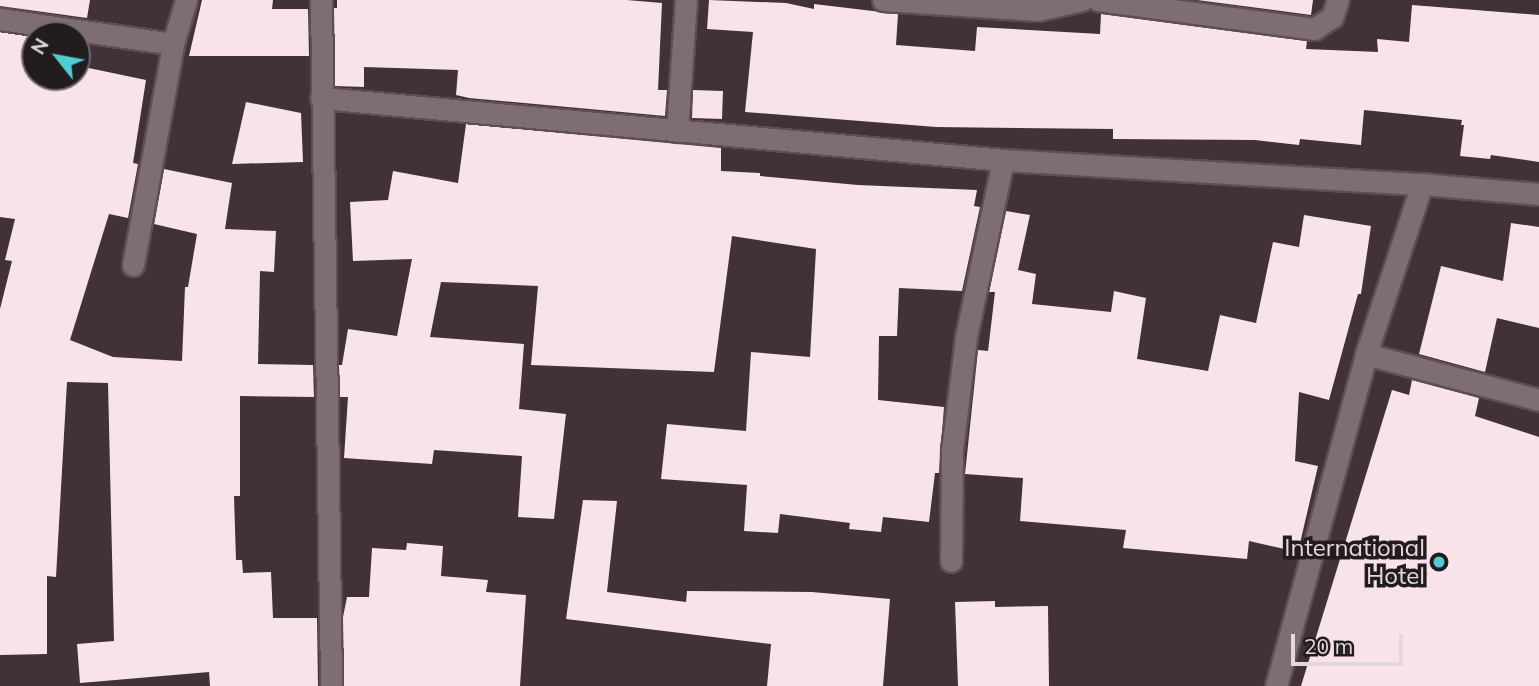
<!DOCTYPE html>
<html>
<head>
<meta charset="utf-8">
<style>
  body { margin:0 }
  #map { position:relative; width:1539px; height:686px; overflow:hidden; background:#413237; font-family:Mulish,sans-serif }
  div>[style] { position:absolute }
  .building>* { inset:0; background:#f7e3e9; transform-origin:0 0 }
  .roads { filter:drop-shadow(2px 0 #5c4f54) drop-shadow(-2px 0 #5c4f54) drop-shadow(0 2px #5c4f54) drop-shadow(0 -2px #5c4f54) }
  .minor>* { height:21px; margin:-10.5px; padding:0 10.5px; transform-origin:10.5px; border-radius:10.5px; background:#7e6d73 }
  .dots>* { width:19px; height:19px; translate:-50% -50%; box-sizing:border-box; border:4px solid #231c1e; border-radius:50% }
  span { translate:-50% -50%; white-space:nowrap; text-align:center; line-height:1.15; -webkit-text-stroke:7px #231c1e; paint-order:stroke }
  .poi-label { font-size:24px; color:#e3d9dc }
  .right { translate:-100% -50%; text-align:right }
  .north { position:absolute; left:21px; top:21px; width:70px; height:70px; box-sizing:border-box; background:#231c1e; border:2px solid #70686a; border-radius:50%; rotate:301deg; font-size:19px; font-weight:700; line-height:28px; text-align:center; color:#e3d9dc }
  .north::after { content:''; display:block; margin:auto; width:24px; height:32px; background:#51ccd5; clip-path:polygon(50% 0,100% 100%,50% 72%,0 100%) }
  .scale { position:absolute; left:1291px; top:634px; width:112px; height:32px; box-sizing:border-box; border:4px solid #e3d9dc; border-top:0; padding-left:9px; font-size:21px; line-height:24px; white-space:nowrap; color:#e3d9dc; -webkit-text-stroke:5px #231c1e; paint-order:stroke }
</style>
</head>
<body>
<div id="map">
  <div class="building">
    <div style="clip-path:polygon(0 0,90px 0,87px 18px,0 6px)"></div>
    <div style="clip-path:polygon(202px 0,273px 0,272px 9px,308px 9px,309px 56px,189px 56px)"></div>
    <div style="clip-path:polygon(337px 0,627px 0,662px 3px,658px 90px,667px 90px,665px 116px,469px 98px,456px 95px,458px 70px,364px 67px,364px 87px,335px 86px,334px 8px,337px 8px)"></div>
    <div style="clip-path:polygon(709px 0,786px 3px,814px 9px,814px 4px,898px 14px,896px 45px,975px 51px,977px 27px,1100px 34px,1101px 14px,1307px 41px,1306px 49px,1378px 52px,1377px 39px,1409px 42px,1412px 5px,1539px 15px,1539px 162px,1491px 155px,1490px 159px,1460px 156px,1464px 125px,1461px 125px,1462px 120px,1364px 110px,1361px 145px,1300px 139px,1299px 145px,1255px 140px,1113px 139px,1113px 129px,936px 127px,745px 112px,753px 32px,707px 29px)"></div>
    <div style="clip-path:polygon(1197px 0,1313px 0,1311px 15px)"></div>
    <div style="clip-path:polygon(0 32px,35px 37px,35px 77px,77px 77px,77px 43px,82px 44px,79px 66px,146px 80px,133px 163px,138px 164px,128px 218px,109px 214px,70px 340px,113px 357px,182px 361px,185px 287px,188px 287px,197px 234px,154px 224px,164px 169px,232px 183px,225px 229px,276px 231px,274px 272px,260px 271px,258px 364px,313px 365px,314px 397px,240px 396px,240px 496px,234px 496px,236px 560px,242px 560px,243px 573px,271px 572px,273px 618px,317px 618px,318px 686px,210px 686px,209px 672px,80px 683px,77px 644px,114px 641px,108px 383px,67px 382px,56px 577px,47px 576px,47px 654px,0 655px,0 309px,12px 261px,5px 260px,15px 219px,0 217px)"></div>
    <div style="left:693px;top:90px;width:30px;height:28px;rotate:2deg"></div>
    <div style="clip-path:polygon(246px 102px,301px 113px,303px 162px,232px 164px)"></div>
    <div style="clip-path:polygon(466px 124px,721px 148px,721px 171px,760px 173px,760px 176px,858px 185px,977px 190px,974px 206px,980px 207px,962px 291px,899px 288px,897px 336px,879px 336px,878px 400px,944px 407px,939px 473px,935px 473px,929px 522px,883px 517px,881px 532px,849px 529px,850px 523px,780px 514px,778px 533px,744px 531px,747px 485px,661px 479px,667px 424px,746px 431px,751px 352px,810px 357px,816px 249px,732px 236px,714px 372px,531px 365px,538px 286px,441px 282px,430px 337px,524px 344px,519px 409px,566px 414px,554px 519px,518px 517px,522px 456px,434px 450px,432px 464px,344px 458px,348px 397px,340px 397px,339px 365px,342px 365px,348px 329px,397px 336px,412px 259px,353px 261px,350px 202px,388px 200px,393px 171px,458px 183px)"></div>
    <div style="clip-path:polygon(1006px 211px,1030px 215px,1018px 270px,1036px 274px,1032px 304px,1111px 312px,1114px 291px,1146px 298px,1137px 359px,1208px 371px,1220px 315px,1256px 323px,1273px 242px,1299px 247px,1304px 215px,1371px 226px,1361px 294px,1358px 294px,1329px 400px,1299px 392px,1295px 461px,1318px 466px,1298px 552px,1249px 541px,1247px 559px,1123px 548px,1126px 530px,1020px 521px,1023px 478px,965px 474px,978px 350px,988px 351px,995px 292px,989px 292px)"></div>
    <div style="clip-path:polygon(1511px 223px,1539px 227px,1539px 328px,1497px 318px,1485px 372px,1419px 354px,1441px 266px,1503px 281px)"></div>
    <div style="clip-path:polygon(1412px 380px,1479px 398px,1475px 416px,1539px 437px,1539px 686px,1301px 686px,1392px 390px,1409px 395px)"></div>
    <div style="clip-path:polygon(583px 500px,617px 501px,607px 592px,686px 602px,687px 591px,812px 592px,890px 599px,883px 686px,767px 686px,771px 644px,566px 619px)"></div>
    <div style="clip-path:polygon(407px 543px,443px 546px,441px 576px,488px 580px,486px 592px,526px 595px,520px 686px,344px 686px,343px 617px,347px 597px,369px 597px,372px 548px,406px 550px)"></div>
    <div style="clip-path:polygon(995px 601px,995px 607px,1048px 606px,1049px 686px,958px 686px,955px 602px)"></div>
  </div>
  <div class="roads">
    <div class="minor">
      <div style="left:321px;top:0;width:686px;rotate:89.16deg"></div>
      <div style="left:883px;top:0;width:155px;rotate:3.7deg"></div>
      <div style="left:1038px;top:10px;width:45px;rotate:-12.8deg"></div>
      <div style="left:1098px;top:0;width:218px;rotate:7.6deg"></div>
      <div style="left:1314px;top:29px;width:22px;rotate:-34deg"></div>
      <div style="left:1332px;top:17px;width:18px;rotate:-71deg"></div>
      <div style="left:0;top:19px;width:175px;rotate:8.2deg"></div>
      <div style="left:321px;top:98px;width:685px;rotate:5.19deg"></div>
      <div style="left:1003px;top:160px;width:420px;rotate:3.3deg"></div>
      <div style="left:1422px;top:184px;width:117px;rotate:4.9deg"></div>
      <div style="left:677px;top:131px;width:131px;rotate:-86.1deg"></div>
      <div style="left:133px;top:265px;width:225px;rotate:-79.7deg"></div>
      <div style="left:173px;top:44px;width:46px;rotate:-73.5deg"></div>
      <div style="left:1366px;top:354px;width:179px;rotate:14.9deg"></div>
      <div style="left:951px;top:561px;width:111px;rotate:-89.5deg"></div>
      <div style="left:952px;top:450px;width:114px;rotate:-82.9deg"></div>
      <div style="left:966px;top:337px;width:181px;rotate:-78.2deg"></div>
      <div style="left:1276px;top:686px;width:344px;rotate:-74.8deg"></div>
      <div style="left:1366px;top:354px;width:179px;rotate:-71.8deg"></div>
    </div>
  </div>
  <div class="dots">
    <div style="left:1439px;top:562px;background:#51ccd5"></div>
  </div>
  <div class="poi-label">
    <span class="right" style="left:1425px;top:562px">International<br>Hotel</span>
  </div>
  <div class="north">N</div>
  <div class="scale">20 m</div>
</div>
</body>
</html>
